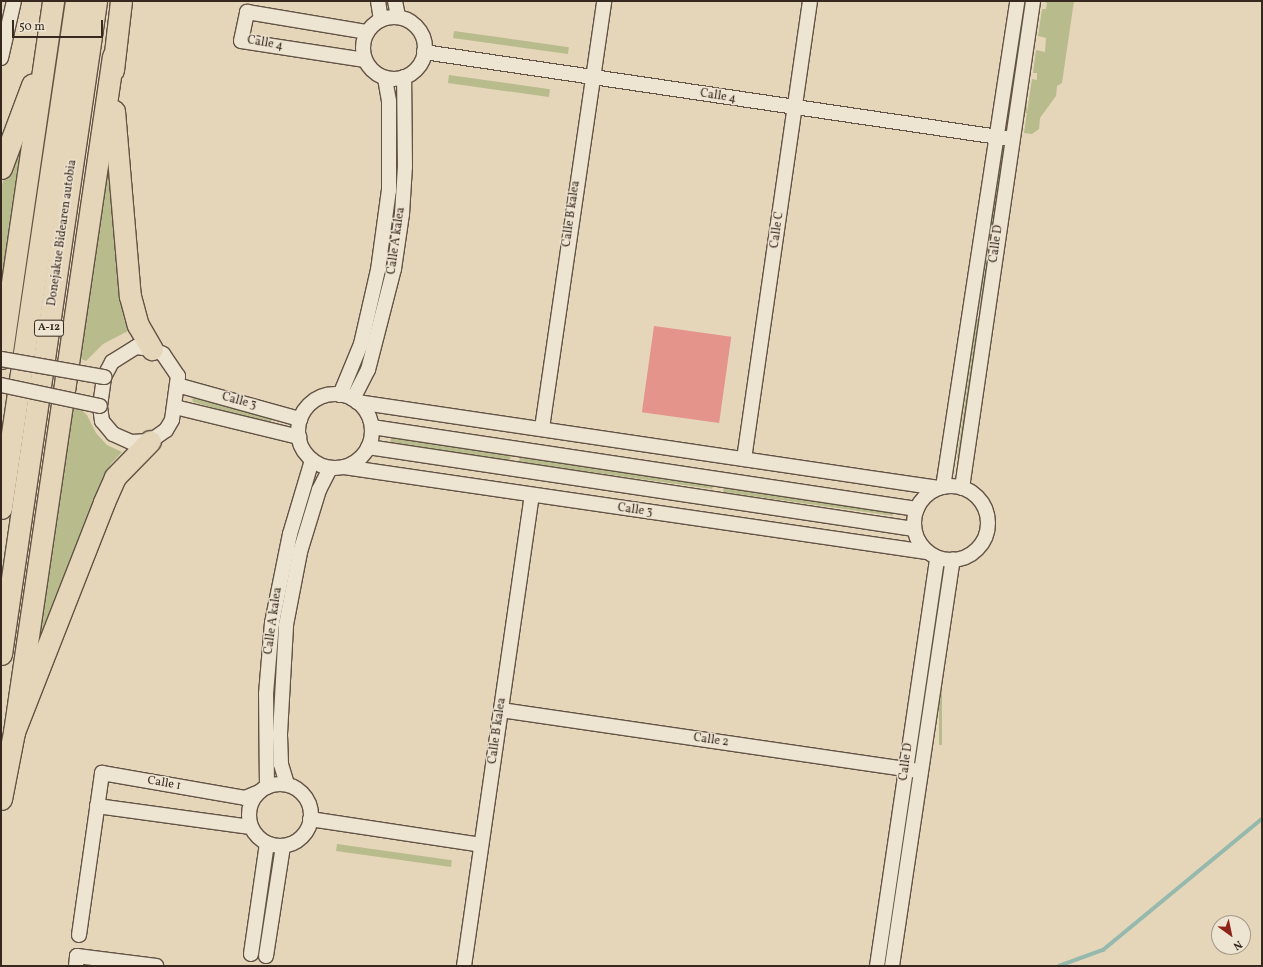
<!DOCTYPE html>
<html>
<head>
<meta charset="utf-8">
<style>
  body { margin:0 }
  #map { position:relative; width:1263px; height:967px; overflow:hidden; background:#e5d5b9; font-family:Vollkorn,serif }
  div>[style] { position:absolute }
  .green>* { inset:0; background:#b8bc8d; transform-origin:0 0 }
  .stream>* { height:3.5px; margin:-1.75px; padding:0 1.75px; transform-origin:1.75px; border-radius:1.75px; background:#96b9ad }
  .building>* { inset:0; background:#e4948b; transform-origin:0 0 }
  .roads { filter:drop-shadow(1px 0 #625346) drop-shadow(-1px 0 #625346) drop-shadow(0 1px #625346) drop-shadow(0 -1px #625346) }
  .minor>* { height:14px; margin:-7px; padding:0 7px; transform-origin:7px; border-radius:7px; background:#eee4d2 }
  .minor>.ring { margin:-7px; padding:0; box-sizing:content-box; background:none; border:14px solid #eee4d2; border-radius:50% }
  .highway>* { height:21px; margin:-10.5px; padding:0 10.5px; transform-origin:10.5px; border-radius:10.5px; background:#e5d5b9 }
  .bridges { filter:drop-shadow(1px 0 #625346) drop-shadow(-1px 0 #625346) drop-shadow(0 1px #625346) drop-shadow(0 -1px #625346) }
  .minor-bridge>* { height:14px; margin:-7px; padding:0 7px; transform-origin:7px; border-radius:7px; background:#eee4d2 }
  span { translate:-50% -50%; white-space:nowrap; text-align:center; line-height:1.15; -webkit-text-stroke:3px #eee4d2; paint-order:stroke }
  .shield-label span { padding:1px 3px; background:#eee4d2; border:1px solid; border-radius:3px; -webkit-text-stroke-width:0 }
  .shield-label { font-size:11px; color:#37281f; font-weight:700 }
  .street-label { font-size:12px; color:#37281f }
  .frame { position:absolute; inset:0; border:2px solid #37281f; pointer-events:none }
  .north { position:absolute; left:1211px; top:915px; width:40px; height:40px; box-sizing:border-box; background:#eee4d2; border:1px solid #a5998a; border-radius:50%; rotate:147deg; font-size:11px; font-weight:700; line-height:16px; text-align:center; color:#37281f }
  .north::after { content:''; display:block; margin:auto; width:14px; height:18px; background:#8f2418; clip-path:polygon(50% 0,100% 100%,50% 72%,0 100%) }
  .scale { position:absolute; left:12px; top:20px; width:91px; height:18px; box-sizing:border-box; border:2px solid #37281f; border-top:0; padding-left:5px; font-size:12px; line-height:14px; white-space:nowrap; color:#37281f; -webkit-text-stroke:3px #eee4d2; paint-order:stroke }
</style>
</head>
<body>
<div id="map">
  <div class="green">
    <div style="left:1024px;top:1px;width:3px;height:112px"></div>
    <div style="clip-path:polygon(1044px 1px,1074px 1px,1062px 83px,1057px 86px,1056px 96px,1040px 118px,1039px 129px,1032px 134px,1024px 133px,1032px 79px,1037px 80px,1037px 73px,1033px 73px,1036px 50px,1045px 52px,1046px 38px,1038px 36px,1042px 9px,1046px 9px,1047px 3px)"></div>
    <div style="left:454px;top:31px;width:116px;height:7px;rotate:8deg"></div>
    <div style="left:449px;top:75px;width:102px;height:8px;rotate:8deg"></div>
    <div style="clip-path:polygon(396px 103px,399px 103px,400px 157px,394px 231px,391px 230px,397px 157px)"></div>
    <div style="clip-path:polygon(28px 114px,17px 183px,1px 283px,1px 187px)"></div>
    <div style="clip-path:polygon(108px 123px,124px 320px,130px 330px,103px 344px,86px 361px,81px 359px,87px 266px)"></div>
    <div style="clip-path:polygon(1000px 165px,1004px 165px,982px 310px,979px 309px)"></div>
    <div style="clip-path:polygon(977px 319px,981px 319px,960px 459px,957px 458px)"></div>
    <div style="clip-path:polygon(195px 397px,272px 419px,270px 424px,193px 402px,192px 399px)"></div>
    <div style="clip-path:polygon(74px 403px,87px 415px,96px 433px,107px 445px,122px 452px,111px 464px,31px 664px)"></div>
    <div style="clip-path:polygon(391px 437px,511px 455px,510px 461px,390px 442px)"></div>
    <div style="left:520px;top:456px;width:195px;height:6px;rotate:8deg"></div>
    <div style="left:724px;top:486px;width:171px;height:6px;rotate:8deg"></div>
    <div style="left:939px;top:586px;width:3px;height:159px"></div>
    <div style="clip-path:polygon(907px 795px,911px 796px,888px 966px,883px 966px)"></div>
    <div style="left:337px;top:844px;width:116px;height:7px;rotate:8deg"></div>
  </div>
  <div class="stream">
    <div style="left:1059px;top:966px;width:47px;rotate:-20deg"></div>
    <div style="left:1103px;top:950px;width:206px;rotate:-39.5deg"></div>
  </div>
  <div class="building">
    <div style="left:654px;top:326px;width:78px;height:87px;rotate:8deg"></div>
  </div>
  <div class="roads">
    <div class="minor">
      <div style="left:378px;top:1px;width:19px;rotate:81deg"></div>
      <div style="left:395px;top:1px;width:16px;rotate:79deg"></div>
      <div class="ring" style="left:363px;top:17px;width:48px;height:48px"></div>
      <div style="left:424px;top:52px;width:594px;rotate:8.42deg"></div>
      <div style="left:1px;top:58px;width:58px;rotate:-77.2deg"></div>
      <div style="left:365px;top:60px;width:125px;rotate:-171.3deg"></div>
      <div style="left:241px;top:41px;width:30px;rotate:-78deg"></div>
      <div style="left:247px;top:12px;width:122px;rotate:9.5deg"></div>
      <div style="left:136px;top:347px;width:16px;rotate:7deg"></div>
      <div style="left:152px;top:349px;width:12px;rotate:24deg"></div>
      <div style="left:163px;top:354px;width:27px;rotate:56deg"></div>
      <div style="left:178px;top:376px;width:44px;rotate:97.8deg"></div>
      <div style="left:172px;top:420px;width:12px;rotate:121deg"></div>
      <div style="left:166px;top:430px;width:19px;rotate:145deg"></div>
      <div style="left:150px;top:441px;width:19px;rotate:177deg"></div>
      <div style="left:131px;top:442px;width:20px;rotate:-156deg"></div>
      <div style="left:113px;top:434px;width:17px;rotate:-130deg"></div>
      <div style="left:102px;top:421px;width:15px;rotate:-98deg"></div>
      <div style="left:100px;top:406px;width:29px;rotate:-82deg"></div>
      <div style="left:104px;top:377px;width:17px;rotate:-62deg"></div>
      <div style="left:112px;top:362px;width:28px;rotate:-32deg"></div>
      <div style="left:177px;top:385px;width:128px;rotate:15.5deg"></div>
      <div class="ring" style="left:298px;top:394px;width:60px;height:60px"></div>
      <div style="left:340px;top:395px;width:55px;rotate:-67.6deg"></div>
      <div style="left:361px;top:344px;width:76px;rotate:-77.1deg"></div>
      <div style="left:378px;top:270px;width:81px;rotate:-82.2deg"></div>
      <div style="left:389px;top:190px;width:89px;rotate:-90deg"></div>
      <div style="left:389px;top:101px;width:23px;rotate:-100deg"></div>
      <div style="left:353px;top:399px;width:33px;rotate:-63deg"></div>
      <div style="left:368px;top:370px;width:104px;rotate:-75.6deg"></div>
      <div style="left:394px;top:269px;width:56px;rotate:-81.7deg"></div>
      <div style="left:402px;top:214px;width:48px;rotate:-86.4deg"></div>
      <div style="left:405px;top:166px;width:89px;rotate:-90.6deg"></div>
      <div style="left:357px;top:402px;width:588px;rotate:8.41deg"></div>
      <div style="left:175px;top:407px;width:128px;rotate:13.6deg"></div>
      <div style="left:372px;top:427px;width:551px;rotate:8.56deg"></div>
      <div style="left:542px;top:428px;width:431px;rotate:-81.7deg"></div>
      <div style="left:368px;top:447px;width:552px;rotate:8.54deg"></div>
      <div style="left:744px;top:459px;width:463px;rotate:-81.8deg"></div>
      <div style="left:344px;top:467px;width:589px;rotate:8.3deg"></div>
      <div class="ring" style="left:914px;top:486px;width:60px;height:60px"></div>
      <div style="left:943px;top:487px;width:492px;rotate:-81.3deg"></div>
      <div style="left:962px;top:488px;width:492px;rotate:-81.7deg"></div>
      <div style="left:501px;top:710px;width:424px;rotate:8.3deg"></div>
      <div style="left:287px;top:784px;width:21px;rotate:-107deg"></div>
      <div style="left:281px;top:764px;width:30px;rotate:-92deg"></div>
      <div style="left:280px;top:734px;width:109px;rotate:-86.8deg"></div>
      <div style="left:286px;top:625px;width:74px;rotate:-79.1deg"></div>
      <div style="left:300px;top:552px;width:65px;rotate:-73deg"></div>
      <div style="left:319px;top:490px;width:25px;rotate:-63deg"></div>
      <div class="ring" style="left:249px;top:784px;width:48px;height:48px"></div>
      <div style="left:267px;top:787px;width:93px;rotate:-90.6deg"></div>
      <div style="left:266px;top:694px;width:71px;rotate:-85.2deg"></div>
      <div style="left:272px;top:623px;width:91px;rotate:-78.6deg"></div>
      <div style="left:290px;top:534px;width:77px;rotate:-73.4deg"></div>
      <div style="left:97px;top:806px;width:155px;rotate:7.8deg"></div>
      <div style="left:310px;top:819px;width:173px;rotate:8.6deg"></div>
      <div style="left:79px;top:935px;width:164px;rotate:-81.9deg"></div>
      <div style="left:102px;top:773px;width:145px;rotate:9.9deg"></div>
      <div style="left:245px;top:798px;width:15px;rotate:-23deg"></div>
      <div style="left:251px;top:954px;width:112px;rotate:-81.8deg"></div>
      <div style="left:266px;top:956px;width:111px;rotate:-81.2deg"></div>
      <div style="left:76px;top:966px;width:10px;rotate:-84deg"></div>
      <div style="left:77px;top:956px;width:80px;rotate:7.2deg"></div>
      <div style="left:464px;top:966px;width:475px;rotate:-81.8deg"></div>
      <div style="left:877px;top:966px;width:412px;rotate:-81.6deg"></div>
      <div style="left:892px;top:966px;width:411px;rotate:-81.5deg"></div>
    </div>
    <div class="highway">
      <div style="left:113px;top:70px;width:69px;rotate:-83.4deg"></div>
      <div style="left:114px;top:111px;width:186px;rotate:85.1deg"></div>
      <div style="left:130px;top:296px;width:30px;rotate:75deg"></div>
      <div style="left:138px;top:325px;width:28px;rotate:60deg"></div>
      <div style="left:1px;top:168px;width:89px;rotate:-69.5deg"></div>
      <div style="left:1px;top:358px;width:361px;rotate:-81.7deg"></div>
      <div style="left:1px;top:508px;width:513px;rotate:-81.59deg"></div>
      <div style="left:1px;top:654px;width:660px;rotate:-81.72deg"></div>
      <div style="left:14px;top:732px;width:683px;rotate:-81.67deg"></div>
      <div style="left:1px;top:799px;width:68px;rotate:-79deg"></div>
      <div style="left:14px;top:732px;width:247px;rotate:-68.6deg"></div>
      <div style="left:104px;top:502px;width:27px;rotate:-66deg"></div>
      <div style="left:115px;top:477px;width:50px;rotate:-45.8deg"></div>
    </div>
  </div>
  <div class="bridges">
    <div class="minor-bridge">
      <div style="left:1px;top:359px;width:105px;rotate:9.9deg"></div>
      <div style="left:1px;top:385px;width:101px;rotate:12deg"></div>
    </div>
  </div>
  <div class="shield-label">
    <span style="left:49px;top:328px">A-12</span>
  </div>
  <div class="street-label">
    <span style="left:265px;top:44px;rotate:10deg">Calle 4</span>
    <span style="left:718px;top:97px;rotate:9deg">Calle 4</span>
    <span style="left:572px;top:214px;rotate:-82deg">Calle B kalea</span>
    <span style="left:778px;top:230px;rotate:-82deg">Calle C</span>
    <span style="left:63px;top:233px;rotate:-82deg">Donejakue Bidearen autobia</span>
    <span style="left:397px;top:241px;rotate:-82deg">Calle A kalea</span>
    <span style="left:997px;top:244px;rotate:-82deg">Calle D</span>
    <span style="left:239px;top:402px;rotate:15deg">Calle 3</span>
    <span style="left:635px;top:511px;rotate:8deg">Calle 3</span>
    <span style="left:274px;top:621px;rotate:-82deg">Calle A kalea</span>
    <span style="left:498px;top:731px;rotate:-82deg">Calle B kalea</span>
    <span style="left:711px;top:741px;rotate:8deg">Calle 2</span>
    <span style="left:907px;top:762px;rotate:-82deg">Calle D</span>
    <span style="left:164px;top:784px;rotate:10deg">Calle 1</span>
  </div>
  <div class="frame"></div>
  <div class="north">N</div>
  <div class="scale">50 m</div>
</div>
</body>
</html>
